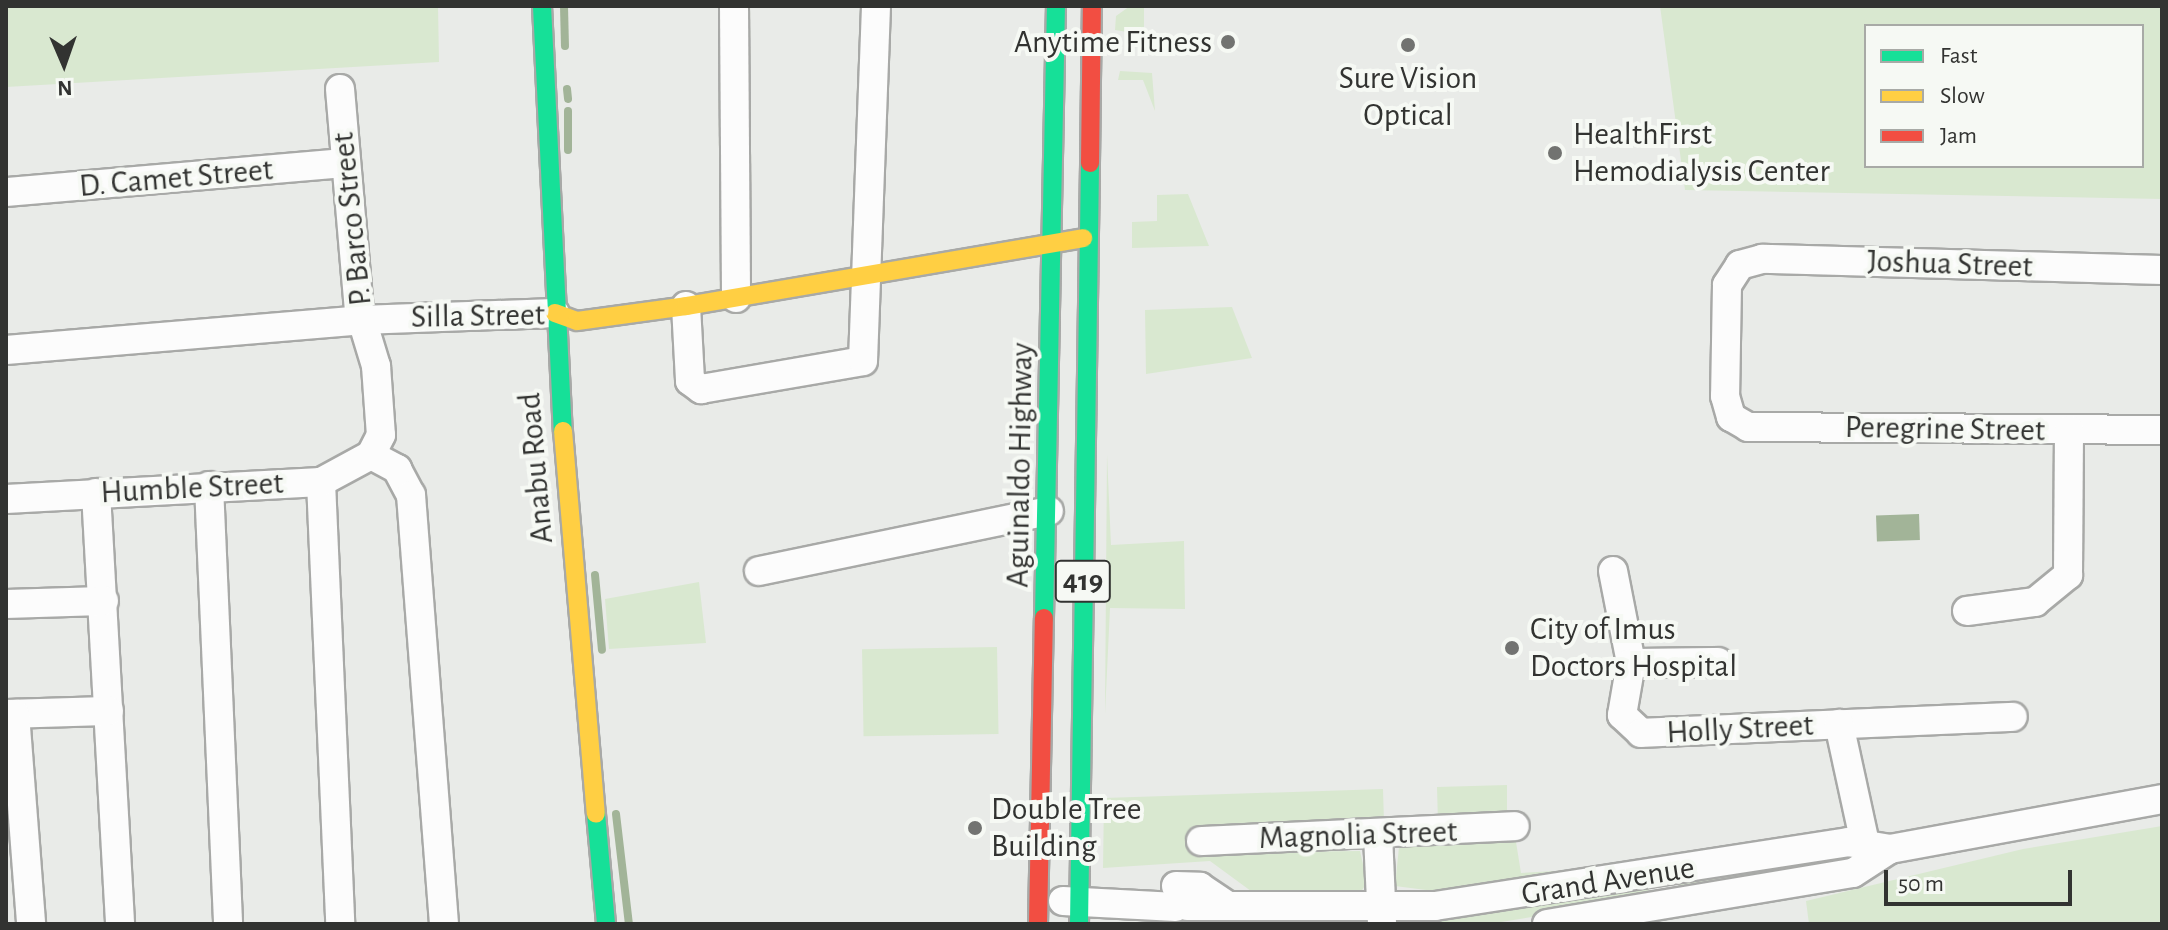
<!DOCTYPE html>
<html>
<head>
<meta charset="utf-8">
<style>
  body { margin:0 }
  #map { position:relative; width:2168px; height:930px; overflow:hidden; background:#e9ebe8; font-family:"Alegreya Sans",sans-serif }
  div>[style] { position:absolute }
  .green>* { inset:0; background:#d9e8d0; transform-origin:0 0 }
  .water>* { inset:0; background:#a2b498; transform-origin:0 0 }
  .stream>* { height:8px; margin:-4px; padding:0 4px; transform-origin:4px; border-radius:4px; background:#a2b498 }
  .roads { filter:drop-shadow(2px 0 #a8a9a7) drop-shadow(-2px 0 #a8a9a7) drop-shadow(0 2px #a8a9a7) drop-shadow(0 -2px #a8a9a7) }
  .street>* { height:28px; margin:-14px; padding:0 14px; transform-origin:14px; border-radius:14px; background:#fcfcfc }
  .fast>* { height:18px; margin:-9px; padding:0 9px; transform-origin:9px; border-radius:9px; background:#16e098 }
  .slow>* { height:18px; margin:-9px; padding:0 9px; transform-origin:9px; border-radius:9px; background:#ffcf43 }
  .jam>* { height:18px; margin:-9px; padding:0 9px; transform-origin:9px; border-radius:9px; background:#f24e42 }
  .dots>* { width:22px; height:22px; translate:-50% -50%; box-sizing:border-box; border:4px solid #f6f9f4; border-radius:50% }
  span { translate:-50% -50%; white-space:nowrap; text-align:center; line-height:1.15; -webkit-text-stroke:8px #f6f9f4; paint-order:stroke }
  .shield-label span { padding:2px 6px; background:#f6f9f4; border:2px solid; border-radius:6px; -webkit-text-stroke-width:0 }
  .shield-label { font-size:30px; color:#323331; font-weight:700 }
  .poi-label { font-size:32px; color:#323331 }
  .right { translate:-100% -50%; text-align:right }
  .left { translate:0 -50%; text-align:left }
  .street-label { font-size:32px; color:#323331 }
  .frame { position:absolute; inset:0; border:8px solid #323331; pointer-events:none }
  .legend { position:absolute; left:1864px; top:24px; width:280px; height:144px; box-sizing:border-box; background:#f6f9f4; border:2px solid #a8aaa6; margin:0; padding:10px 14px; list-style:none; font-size:24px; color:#323331 }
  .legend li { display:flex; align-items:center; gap:16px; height:40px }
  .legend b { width:40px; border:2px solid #a8aaa6 }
  .north { position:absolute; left:24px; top:24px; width:80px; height:80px; -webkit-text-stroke:6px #f6f9f4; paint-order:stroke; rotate:178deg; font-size:22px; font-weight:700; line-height:32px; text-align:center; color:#323331 }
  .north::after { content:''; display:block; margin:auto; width:28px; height:36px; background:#323331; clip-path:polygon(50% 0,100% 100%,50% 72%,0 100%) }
  .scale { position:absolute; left:1884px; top:870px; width:188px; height:36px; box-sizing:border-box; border:4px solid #323331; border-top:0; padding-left:10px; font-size:24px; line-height:28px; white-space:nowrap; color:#323331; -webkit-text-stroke:6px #f6f9f4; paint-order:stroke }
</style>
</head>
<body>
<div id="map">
  <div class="green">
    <div style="clip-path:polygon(6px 6px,438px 6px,439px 62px,6px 87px)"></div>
    <div style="clip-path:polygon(1130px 6px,1144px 6px,1144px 32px,1166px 38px,1115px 30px,1116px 16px)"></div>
    <div style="clip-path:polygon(evenodd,1660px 6px,2162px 6px,2162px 199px,1685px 190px,1660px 6px,2142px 26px,2142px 166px,1866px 166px,1866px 26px,2142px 26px)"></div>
    <div style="clip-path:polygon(1120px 71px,1152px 73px,1155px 111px,1143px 80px,1118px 80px)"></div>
    <div style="clip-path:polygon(1188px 194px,1209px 246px,1132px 248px,1132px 222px,1157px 221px,1157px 195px)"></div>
    <div style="clip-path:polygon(1232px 307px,1252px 358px,1146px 374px,1145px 310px)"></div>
    <div style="clip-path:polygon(1107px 454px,1111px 545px,1184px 541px,1185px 609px,1110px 608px,1105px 714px)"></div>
    <div style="clip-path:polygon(699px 582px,706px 643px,609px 649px,605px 599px)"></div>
    <div style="left:997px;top:647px;width:87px;height:135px;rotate:89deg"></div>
    <div style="clip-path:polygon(1507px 785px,1507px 813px,1438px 823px,1437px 787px)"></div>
    <div style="clip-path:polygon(1383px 789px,1384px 822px,1191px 827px,1192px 853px,1360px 851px,1367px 882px,1361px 892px,1255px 894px,1210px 861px,1103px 868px,1104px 798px)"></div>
    <div style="clip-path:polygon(2162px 826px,2162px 924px,1809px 924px,1806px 901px,2023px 849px)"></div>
    <div style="clip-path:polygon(1505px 839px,1516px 842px,1521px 873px,1572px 870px,1434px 891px,1395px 886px,1399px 847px)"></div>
    <div style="clip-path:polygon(1852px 852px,1859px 860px,1678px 887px,1679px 881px)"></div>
    <div style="clip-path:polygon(1649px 886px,1648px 898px,1489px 924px,1392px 924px)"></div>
  </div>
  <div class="water">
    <div style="left:1919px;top:514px;width:26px;height:43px;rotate:88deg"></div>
  </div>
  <div class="stream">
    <div style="left:564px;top:6px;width:40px;rotate:88.6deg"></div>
    <div style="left:567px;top:89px;width:10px;rotate:84deg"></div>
    <div style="left:568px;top:150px;width:39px;rotate:-90deg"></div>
    <div style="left:595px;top:575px;width:75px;rotate:84.7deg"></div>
    <div style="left:616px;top:814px;width:111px;rotate:83.3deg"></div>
  </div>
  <div class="roads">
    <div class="street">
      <div style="left:734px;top:6px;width:292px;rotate:89.6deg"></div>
      <div style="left:340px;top:89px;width:222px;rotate:85.1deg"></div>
      <div style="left:359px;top:310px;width:59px;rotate:73.1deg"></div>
      <div style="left:376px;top:366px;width:69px;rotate:85.9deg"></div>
      <div style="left:381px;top:435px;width:22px;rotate:117deg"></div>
      <div style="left:6px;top:192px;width:340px;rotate:-4.9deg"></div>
      <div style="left:2162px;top:270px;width:400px;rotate:-178.4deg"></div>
      <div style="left:1762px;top:259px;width:23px;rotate:165deg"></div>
      <div style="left:1740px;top:265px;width:24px;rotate:123deg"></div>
      <div style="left:1727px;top:285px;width:111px;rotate:91deg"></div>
      <div style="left:1725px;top:396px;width:22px;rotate:74deg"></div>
      <div style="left:1731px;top:417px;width:20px;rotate:30deg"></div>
      <div style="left:1748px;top:427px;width:414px;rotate:0.4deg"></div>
      <div style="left:686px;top:306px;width:75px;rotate:86.9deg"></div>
      <div style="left:690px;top:381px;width:14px;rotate:36deg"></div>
      <div style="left:701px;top:389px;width:164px;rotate:-9.8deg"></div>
      <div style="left:863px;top:361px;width:355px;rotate:-87.9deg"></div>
      <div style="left:6px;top:350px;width:356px;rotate:-4.8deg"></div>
      <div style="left:361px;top:320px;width:194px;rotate:-2.1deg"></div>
      <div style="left:371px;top:455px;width:30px;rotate:28deg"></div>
      <div style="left:397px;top:469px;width:30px;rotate:62deg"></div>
      <div style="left:411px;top:495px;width:430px;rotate:85.6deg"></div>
      <div style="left:321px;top:482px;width:442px;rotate:87.5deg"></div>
      <div style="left:209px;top:486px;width:438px;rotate:87.5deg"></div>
      <div style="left:96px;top:493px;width:432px;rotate:86.8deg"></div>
      <div style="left:6px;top:499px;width:315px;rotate:-3.1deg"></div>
      <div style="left:321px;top:482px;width:57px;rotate:-28.4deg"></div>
      <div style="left:759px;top:571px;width:296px;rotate:-11.7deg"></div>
      <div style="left:1613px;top:571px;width:94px;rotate:78.9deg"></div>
      <div style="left:1631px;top:663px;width:53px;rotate:99.8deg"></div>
      <div style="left:1622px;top:715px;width:26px;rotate:43deg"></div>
      <div style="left:1641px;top:733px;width:372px;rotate:-2.5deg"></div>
      <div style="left:6px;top:604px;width:98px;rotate:-1.8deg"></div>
      <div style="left:1967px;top:611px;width:69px;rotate:-7.5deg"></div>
      <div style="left:2035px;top:602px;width:43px;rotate:-39.3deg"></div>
      <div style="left:2068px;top:575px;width:145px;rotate:-89.6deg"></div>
      <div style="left:1631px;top:663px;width:87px;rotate:-0.7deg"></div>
      <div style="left:6px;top:714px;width:103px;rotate:-1.7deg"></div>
      <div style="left:15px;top:714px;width:211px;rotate:85.6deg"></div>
      <div style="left:1839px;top:724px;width:122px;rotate:77.7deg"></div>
      <div style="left:1378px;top:835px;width:89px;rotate:87.4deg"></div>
      <div style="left:1201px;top:841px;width:314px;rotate:-2.7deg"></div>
      <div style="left:1176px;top:886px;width:24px;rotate:2deg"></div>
      <div style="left:1200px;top:887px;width:32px;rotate:34deg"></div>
      <div style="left:1063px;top:901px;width:113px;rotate:3deg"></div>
      <div style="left:1187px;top:906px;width:248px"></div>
      <div style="left:1435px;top:906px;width:418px;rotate:-8.8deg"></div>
      <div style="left:1848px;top:842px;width:43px;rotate:9.5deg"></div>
      <div style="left:1890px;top:849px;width:277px;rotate:-10.4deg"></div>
      <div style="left:1547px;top:924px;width:310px;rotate:-9.5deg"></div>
      <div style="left:1853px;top:873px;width:44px;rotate:-33deg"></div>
    </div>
    <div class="fast">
      <div style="left:542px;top:6px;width:426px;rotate:87.2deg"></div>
      <div style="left:1044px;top:618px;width:612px;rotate:-88.88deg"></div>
      <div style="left:596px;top:814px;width:110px;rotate:84.8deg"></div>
      <div style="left:1079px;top:924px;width:761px;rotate:-89.17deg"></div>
    </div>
    <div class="slow">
      <div style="left:555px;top:313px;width:23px;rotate:20deg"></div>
      <div style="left:577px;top:321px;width:110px;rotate:-7.8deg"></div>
      <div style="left:686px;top:306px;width:403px;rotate:-9.7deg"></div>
      <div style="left:563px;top:431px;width:384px;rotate:85.1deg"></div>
    </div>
    <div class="jam">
      <div style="left:1090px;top:163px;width:157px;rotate:-89.3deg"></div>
      <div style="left:1038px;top:924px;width:306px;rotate:-88.9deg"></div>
    </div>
  </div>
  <div class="dots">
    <div style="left:1228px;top:42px;background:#727371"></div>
    <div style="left:1408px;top:45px;background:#727371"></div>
    <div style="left:1555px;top:153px;background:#727371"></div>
    <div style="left:1512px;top:648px;background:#727371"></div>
    <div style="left:975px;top:828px;background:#727371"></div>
  </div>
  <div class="shield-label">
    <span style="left:1083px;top:581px">419</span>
  </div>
  <div class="poi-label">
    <span class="right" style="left:1212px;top:42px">Anytime Fitness</span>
    <span style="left:1408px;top:97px">Sure Vision<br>Optical</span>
    <span class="left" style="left:1573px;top:153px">HealthFirst<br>Hemodialysis Center</span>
    <span class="left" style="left:1530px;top:648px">City of Imus<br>Doctors Hospital</span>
    <span class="left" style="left:991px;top:828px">Double Tree<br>Building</span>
  </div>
  <div class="street-label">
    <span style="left:176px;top:178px;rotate:-5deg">D. Camet Street</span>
    <span style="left:352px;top:219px;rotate:-96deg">P. Barco Street</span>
    <span style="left:1950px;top:264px;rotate:2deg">Joshua Street</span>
    <span style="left:478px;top:316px;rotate:-1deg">Silla Street</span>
    <span style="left:1945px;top:429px;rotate:1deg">Peregrine Street</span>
    <span style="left:1020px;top:465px;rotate:-89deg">Aguinaldo Highway</span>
    <span style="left:536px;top:468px;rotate:-95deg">Anabu Road</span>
    <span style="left:192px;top:488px;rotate:-3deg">Humble Street</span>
    <span style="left:1740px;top:729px;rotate:-3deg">Holly Street</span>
    <span style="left:1358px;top:835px;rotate:-2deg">Magnolia Street</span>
    <span style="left:1608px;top:881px;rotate:-9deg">Grand Avenue</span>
  </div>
  <div class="frame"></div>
  <ul class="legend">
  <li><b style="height:10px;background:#16e098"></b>Fast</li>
  <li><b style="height:10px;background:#ffcf43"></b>Slow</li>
  <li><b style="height:10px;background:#f24e42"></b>Jam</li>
  </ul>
  <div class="north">N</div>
  <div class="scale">50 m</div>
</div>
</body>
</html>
